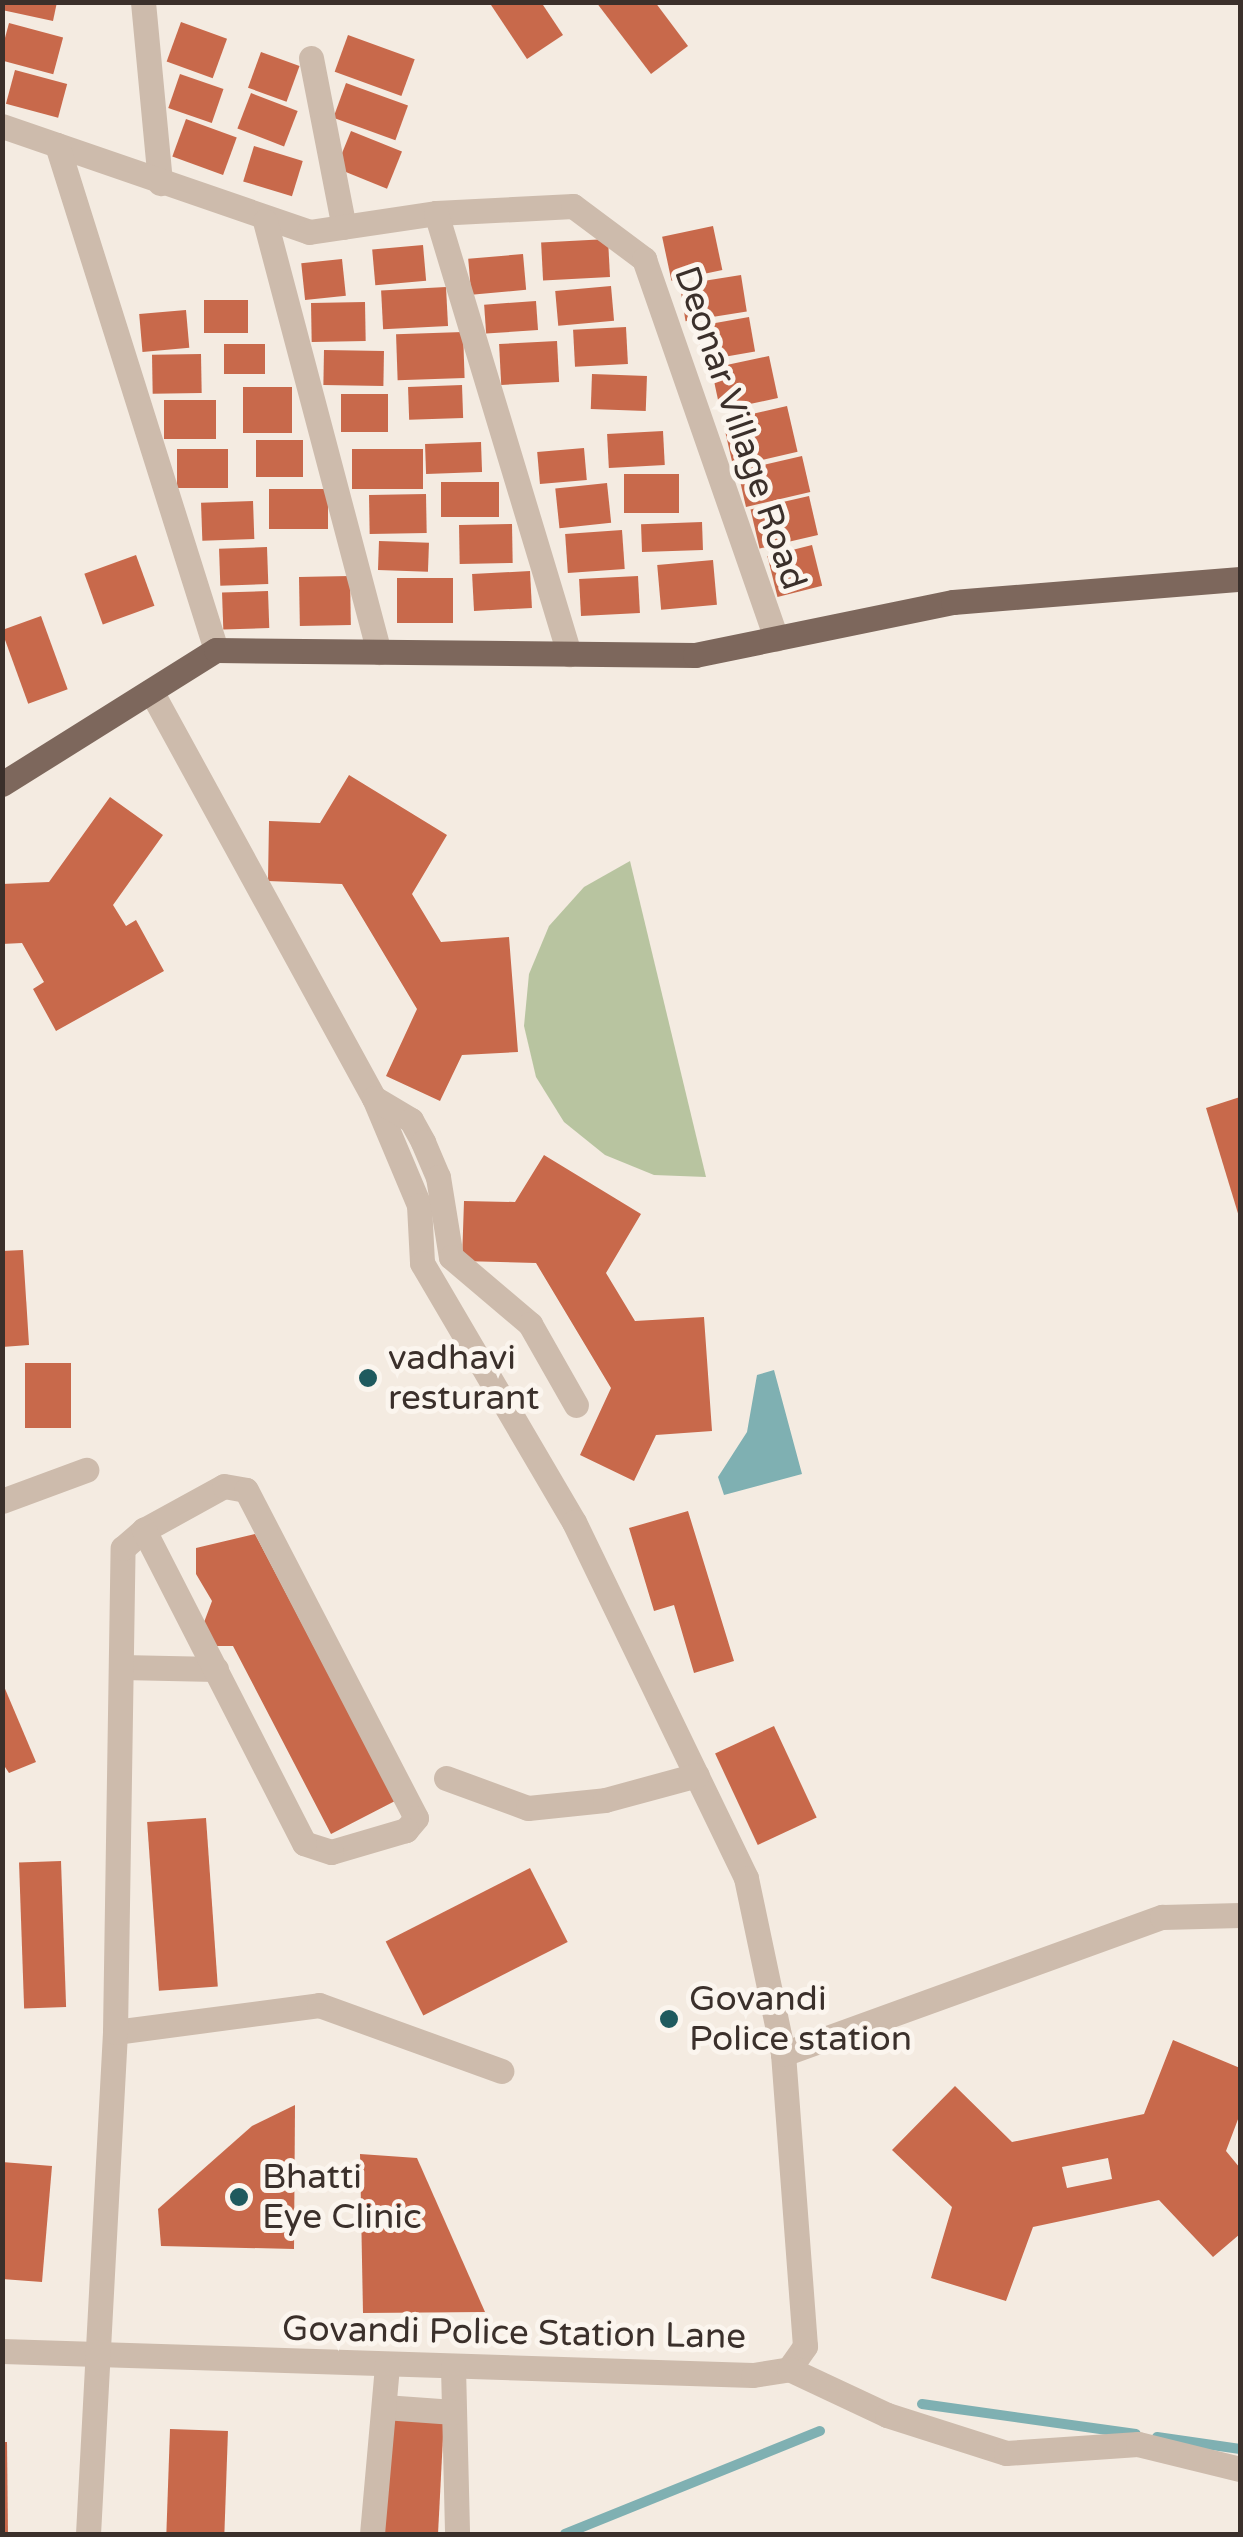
<!DOCTYPE html>
<html>
<head>
<meta charset="utf-8">
<style>
  body { margin:0 }
  #map { position:relative; width:1243px; height:2537px; overflow:hidden; background:#f4ebe1; font-family:"Varela Round",sans-serif }
  div>[style] { position:absolute }
  .green>* { inset:0; background:#b8c4a0 }
  .water>* { inset:0; background:#7fb0b2 }
  .stream>* { height:10px; margin:-5px; padding:0 5px; transform-origin:5px; border-radius:5px; background:#7fb0b2 }
  .building>* { inset:0; background:#c8694b; transform-origin:0 0 }
  .minor>* { height:25px; margin:-12.5px; padding:0 12.5px; transform-origin:12.5px; border-radius:12.5px; background:#cdbbac }
  .major>* { height:25px; margin:-12.5px; padding:0 12.5px; transform-origin:12.5px; border-radius:12.5px; background:#7d675c }
  .dots>* { width:28px; height:28px; translate:-50% -50%; box-sizing:border-box; border:5px solid #fbf5ee; border-radius:50% }
  span { translate:-50% -50%; white-space:nowrap; text-align:center; line-height:1.15; -webkit-text-stroke:10px #fbf5ee; paint-order:stroke }
  .street-label { font-size:35px; color:#3b302b }
  .poi-label { font-size:35px; color:#3b302b }
  .left { translate:0 -50%; text-align:left }
  .frame { position:absolute; inset:0; border:5px solid #3b302b; pointer-events:none }
</style>
</head>
<body>
<div id="map">
  <div class="green">
    <div style="clip-path:polygon(630px 861px,706px 1177px,654px 1175px,605px 1155px,564px 1122px,536px 1077px,524px 1026px,529px 974px,549px 926px,584px 887px)"></div>
  </div>
  <div class="water">
    <div style="clip-path:polygon(774px 1370px,802px 1474px,724px 1495px,718px 1477px,747px 1432px,757px 1375px)"></div>
  </div>
  <div class="stream">
    <div style="left:922px;top:2404px;width:216px;rotate:8deg"></div>
    <div style="left:1157px;top:2437px;width:84px;rotate:8.2deg"></div>
    <div style="left:565px;top:2534px;width:275px;rotate:-22deg"></div>
  </div>
  <div class="building">
    <div style="clip-path:polygon(2px 2px,57px 2px,53px 21px,2px 10px)"></div>
    <div style="clip-path:polygon(489px 2px,541px 2px,563px 35px,527px 59px)"></div>
    <div style="clip-path:polygon(596px 2px,655px 2px,688px 46px,651px 74px)"></div>
    <div style="left:181px;top:22px;width:49px;height:42px;rotate:20deg"></div>
    <div style="left:9px;top:23px;width:56px;height:38px;rotate:15deg"></div>
    <div style="left:348px;top:35px;width:71px;height:39px;rotate:20deg"></div>
    <div style="left:261px;top:52px;width:41px;height:38px;rotate:20deg"></div>
    <div style="left:15px;top:70px;width:54px;height:35px;rotate:15deg"></div>
    <div style="left:180px;top:74px;width:46px;height:36px;rotate:19deg"></div>
    <div style="left:346px;top:83px;width:66px;height:37px;rotate:20deg"></div>
    <div style="left:251px;top:93px;width:50px;height:38px;rotate:21deg"></div>
    <div style="left:186px;top:119px;width:54px;height:40px;rotate:20deg"></div>
    <div style="left:351px;top:131px;width:55px;height:40px;rotate:22deg"></div>
    <div style="left:254px;top:146px;width:51px;height:37px;rotate:17deg"></div>
    <div style="left:713px;top:226px;width:45px;height:52px;rotate:78deg"></div>
    <div style="left:608px;top:239px;width:38px;height:67px;rotate:87deg"></div>
    <div style="left:423px;top:245px;width:36px;height:51px;rotate:85deg"></div>
    <div style="left:523px;top:254px;width:36px;height:55px;rotate:85deg"></div>
    <div style="left:342px;top:259px;width:37px;height:41px;rotate:84deg"></div>
    <div style="left:741px;top:275px;width:37px;height:62px;rotate:81deg"></div>
    <div style="left:611px;top:286px;width:35px;height:56px;rotate:85deg"></div>
    <div style="left:446px;top:287px;width:39px;height:65px;rotate:87deg"></div>
    <div style="left:204px;top:300px;width:44px;height:33px"></div>
    <div style="left:536px;top:301px;width:29px;height:52px;rotate:86deg"></div>
    <div style="left:365px;top:302px;width:39px;height:54px;rotate:89deg"></div>
    <div style="left:186px;top:310px;width:38px;height:47px;rotate:85deg"></div>
    <div style="left:749px;top:317px;width:35px;height:54px;rotate:80deg"></div>
    <div style="left:626px;top:327px;width:37px;height:53px;rotate:87deg"></div>
    <div style="left:463px;top:332px;width:46px;height:67px;rotate:88deg"></div>
    <div style="left:557px;top:341px;width:41px;height:58px;rotate:87deg"></div>
    <div style="left:224px;top:344px;width:41px;height:30px"></div>
    <div style="left:324px;top:350px;width:60px;height:35px;rotate:1deg"></div>
    <div style="left:201px;top:354px;width:39px;height:49px;rotate:89deg"></div>
    <div style="left:769px;top:356px;width:43px;height:59px;rotate:78deg"></div>
    <div style="left:592px;top:374px;width:55px;height:35px;rotate:2deg"></div>
    <div style="left:462px;top:385px;width:33px;height:54px;rotate:88deg"></div>
    <div style="left:243px;top:387px;width:49px;height:46px"></div>
    <div style="left:341px;top:394px;width:47px;height:38px"></div>
    <div style="left:216px;top:400px;width:39px;height:52px;rotate:90deg"></div>
    <div style="left:787px;top:406px;width:47px;height:66px;rotate:77deg"></div>
    <div style="left:663px;top:431px;width:34px;height:56px;rotate:87deg"></div>
    <div style="left:303px;top:440px;width:37px;height:47px;rotate:90deg"></div>
    <div style="left:481px;top:442px;width:30px;height:56px;rotate:88deg"></div>
    <div style="left:584px;top:448px;width:32px;height:47px;rotate:85deg"></div>
    <div style="left:177px;top:449px;width:51px;height:39px"></div>
    <div style="left:423px;top:449px;width:40px;height:71px;rotate:90deg"></div>
    <div style="left:802px;top:456px;width:37px;height:66px;rotate:77deg"></div>
    <div style="left:624px;top:474px;width:55px;height:39px"></div>
    <div style="left:441px;top:482px;width:58px;height:35px"></div>
    <div style="left:607px;top:483px;width:40px;height:52px;rotate:84deg"></div>
    <div style="left:269px;top:489px;width:59px;height:40px"></div>
    <div style="left:426px;top:494px;width:39px;height:57px;rotate:89deg"></div>
    <div style="left:809px;top:496px;width:40px;height:60px;rotate:77deg"></div>
    <div style="left:253px;top:501px;width:38px;height:52px;rotate:88deg"></div>
    <div style="left:702px;top:522px;width:28px;height:61px;rotate:88deg"></div>
    <div style="left:512px;top:524px;width:39px;height:53px;rotate:89deg"></div>
    <div style="left:622px;top:530px;width:39px;height:57px;rotate:86deg"></div>
    <div style="left:379px;top:541px;width:50px;height:29px;rotate:2deg"></div>
    <div style="left:812px;top:545px;width:42px;height:46px;rotate:76deg"></div>
    <div style="left:267px;top:547px;width:37px;height:48px;rotate:88deg"></div>
    <div style="left:136px;top:555px;width:54px;height:55px;rotate:70deg"></div>
    <div style="left:713px;top:560px;width:45px;height:56px;rotate:85deg"></div>
    <div style="left:530px;top:571px;width:37px;height:58px;rotate:87deg"></div>
    <div style="left:350px;top:576px;width:49px;height:51px;rotate:89deg"></div>
    <div style="left:638px;top:576px;width:37px;height:59px;rotate:87deg"></div>
    <div style="left:453px;top:578px;width:45px;height:56px;rotate:90deg"></div>
    <div style="left:268px;top:591px;width:37px;height:46px;rotate:88deg"></div>
    <div style="left:41px;top:616px;width:78px;height:42px;rotate:70deg"></div>
    <div style="clip-path:polygon(349px 775px,447px 835px,412px 894px,441px 942px,509px 937px,518px 1052px,462px 1055px,440px 1101px,386px 1076px,417px 1009px,342px 884px,268px 881px,269px 821px,320px 823px)"></div>
    <div style="clip-path:polygon(110px 797px,163px 835px,113px 905px,126px 926px,136px 920px,164px 971px,56px 1031px,33px 989px,44px 982px,22px 943px,2px 944px,2px 884px,49px 882px)"></div>
    <div style="clip-path:polygon(1240px 1097px,1240px 1220px,1206px 1108px)"></div>
    <div style="clip-path:polygon(544px 1155px,641px 1214px,606px 1273px,635px 1321px,704px 1317px,712px 1431px,656px 1435px,634px 1481px,580px 1455px,611px 1388px,536px 1263px,462px 1261px,464px 1201px,515px 1202px)"></div>
    <div style="clip-path:polygon(23px 1250px,29px 1345px,2px 1347px,2px 1251px)"></div>
    <div style="left:25px;top:1363px;width:46px;height:65px"></div>
    <div style="clip-path:polygon(688px 1511px,734px 1661px,694px 1673px,674px 1605px,654px 1611px,629px 1528px)"></div>
    <div style="clip-path:polygon(255px 1534px,395px 1801px,331px 1834px,233px 1646px,211px 1646px,203px 1625px,212px 1601px,196px 1574px,196px 1548px)"></div>
    <div style="clip-path:polygon(3px 1684px,36px 1762px,9px 1773px,3px 1764px)"></div>
    <div style="left:774px;top:1726px;width:101px;height:65px;rotate:65deg"></div>
    <div style="left:206px;top:1818px;width:169px;height:59px;rotate:86deg"></div>
    <div style="left:61px;top:1861px;width:146px;height:42px;rotate:88deg"></div>
    <div style="left:530px;top:1868px;width:83px;height:162px;rotate:63deg"></div>
    <div style="clip-path:polygon(evenodd,1173px 2040px,1240px 2068px,1240px 2114px,1226px 2151px,1240px 2168px,1240px 2234px,1213px 2257px,1159px 2200px,1033px 2227px,1006px 2301px,931px 2278px,952px 2207px,892px 2150px,955px 2086px,1012px 2142px,1144px 2114px,1173px 2040px,1108px 2158px,1112px 2179px,1067px 2188px,1062px 2167px,1108px 2158px)"></div>
    <div style="clip-path:polygon(295px 2105px,294px 2249px,161px 2246px,158px 2209px,252px 2126px)"></div>
    <div style="clip-path:polygon(360px 2154px,417px 2158px,485px 2312px,363px 2313px)"></div>
    <div style="clip-path:polygon(2px 2162px,52px 2166px,42px 2282px,2px 2279px)"></div>
    <div style="clip-path:polygon(394px 2414px,444px 2418px,438px 2534px,381px 2534px)"></div>
    <div style="left:170px;top:2429px;width:58px;height:105px;rotate:2deg"></div>
    <div style="clip-path:polygon(2px 2442px,7px 2442px,8px 2534px,2px 2534px)"></div>
  </div>
  <div class="minor">
    <div style="left:143px;top:2px;width:182px;rotate:84.6deg"></div>
    <div style="left:311px;top:58px;width:172px;rotate:79deg"></div>
    <div style="left:2px;top:126px;width:325px;rotate:19deg"></div>
    <div style="left:309px;top:232px;width:128px;rotate:-8.5deg"></div>
    <div style="left:436px;top:213px;width:137px;rotate:-2.9deg"></div>
    <div style="left:573px;top:206px;width:89px;rotate:36.7deg"></div>
    <div style="left:644px;top:259px;width:402px;rotate:70.8deg"></div>
    <div style="left:57px;top:145px;width:529px;rotate:72.52deg"></div>
    <div style="left:436px;top:213px;width:461px;rotate:73.2deg"></div>
    <div style="left:265px;top:221px;width:446px;rotate:75.2deg"></div>
    <div style="left:151px;top:691px;width:464px;rotate:61.3deg"></div>
    <div style="left:374px;top:1098px;width:116px;rotate:67.2deg"></div>
    <div style="left:419px;top:1205px;width:58px;rotate:87deg"></div>
    <div style="left:422px;top:1263px;width:300px;rotate:59.6deg"></div>
    <div style="left:574px;top:1522px;width:395px;rotate:64.2deg"></div>
    <div style="left:746px;top:1878px;width:180px;rotate:78.1deg"></div>
    <div style="left:374px;top:1098px;width:43px;rotate:30.7deg"></div>
    <div style="left:411px;top:1120px;width:25px;rotate:61deg"></div>
    <div style="left:423px;top:1142px;width:38px;rotate:67deg"></div>
    <div style="left:438px;top:1177px;width:81px;rotate:80.8deg"></div>
    <div style="left:451px;top:1257px;width:104px;rotate:40.3deg"></div>
    <div style="left:530px;top:1324px;width:93px;rotate:60.4deg"></div>
    <div style="left:2px;top:1501px;width:90px;rotate:-20.3deg"></div>
    <div style="left:121px;top:1667px;width:95px;rotate:1.2deg"></div>
    <div style="left:446px;top:1778px;width:87px;rotate:20.1deg"></div>
    <div style="left:528px;top:1808px;width:77px;rotate:-5.9deg"></div>
    <div style="left:605px;top:1800px;width:95px;rotate:-15.2deg"></div>
    <div style="left:115px;top:2032px;width:206px;rotate:-7.5deg"></div>
    <div style="left:319px;top:2005px;width:194px;rotate:19.9deg"></div>
    <div style="left:2px;top:2351px;width:751px;rotate:1.83deg"></div>
    <div style="left:753px;top:2375px;width:36px;rotate:-9deg"></div>
    <div style="left:789px;top:2369px;width:28px;rotate:-55deg"></div>
    <div style="left:805px;top:2346px;width:293px;rotate:-94.3deg"></div>
    <div style="left:783px;top:2054px;width:403px;rotate:-19.9deg"></div>
    <div style="left:1162px;top:1917px;width:78px;rotate:-1.5deg"></div>
    <div style="left:453px;top:2367px;width:167px;rotate:88.6deg"></div>
    <div style="left:789px;top:2369px;width:108px;rotate:25.1deg"></div>
    <div style="left:887px;top:2415px;width:125px;rotate:17.7deg"></div>
    <div style="left:1006px;top:2453px;width:132px;rotate:-3.9deg"></div>
    <div style="left:1138px;top:2444px;width:105px;rotate:13.8deg"></div>
    <div style="left:384px;top:2407px;width:70px;rotate:4.1deg"></div>
    <div style="left:88px;top:2534px;width:503px;rotate:-86.92deg"></div>
    <div style="left:115px;top:2032px;width:484px;rotate:-89.1deg"></div>
    <div style="left:123px;top:1548px;width:28px;rotate:-41deg"></div>
    <div style="left:144px;top:1530px;width:91px;rotate:-28.8deg"></div>
    <div style="left:224px;top:1486px;width:22px;rotate:10deg"></div>
    <div style="left:246px;top:1490px;width:369px;rotate:62.6deg"></div>
    <div style="left:416px;top:1818px;width:16px;rotate:130deg"></div>
    <div style="left:406px;top:1830px;width:78px;rotate:163.7deg"></div>
    <div style="left:331px;top:1852px;width:28px;rotate:-162deg"></div>
    <div style="left:304px;top:1843px;width:352px;rotate:-117.1deg"></div>
    <div style="left:372px;top:2534px;width:170px;rotate:-84.9deg"></div>
  </div>
  <div class="major">
    <div style="left:2px;top:784px;width:252px;rotate:-32.1deg"></div>
    <div style="left:216px;top:650px;width:479px;rotate:0.6deg"></div>
    <div style="left:695px;top:655px;width:263px;rotate:-11.6deg"></div>
    <div style="left:953px;top:602px;width:288px;rotate:-4.6deg"></div>
  </div>
  <div class="dots">
    <div style="left:368px;top:1378px;background:#1f5a5e"></div>
    <div style="left:669px;top:2019px;background:#1f5a5e"></div>
    <div style="left:239px;top:2197px;background:#1f5a5e"></div>
  </div>
  <div class="street-label">
    <span style="left:740px;top:428px;rotate:71deg">Deonar Village Road</span>
    <span style="left:514px;top:2333px;rotate:1deg">Govandi Police Station Lane</span>
  </div>
  <div class="poi-label">
    <span class="left" style="left:388px;top:1378px">vadhavi<br>resturant</span>
    <span class="left" style="left:689px;top:2019px">Govandi<br>Police station</span>
    <span class="left" style="left:262px;top:2197px">Bhatti<br>Eye Clinic</span>
  </div>
  <div class="frame"></div>
</div>
</body>
</html>
